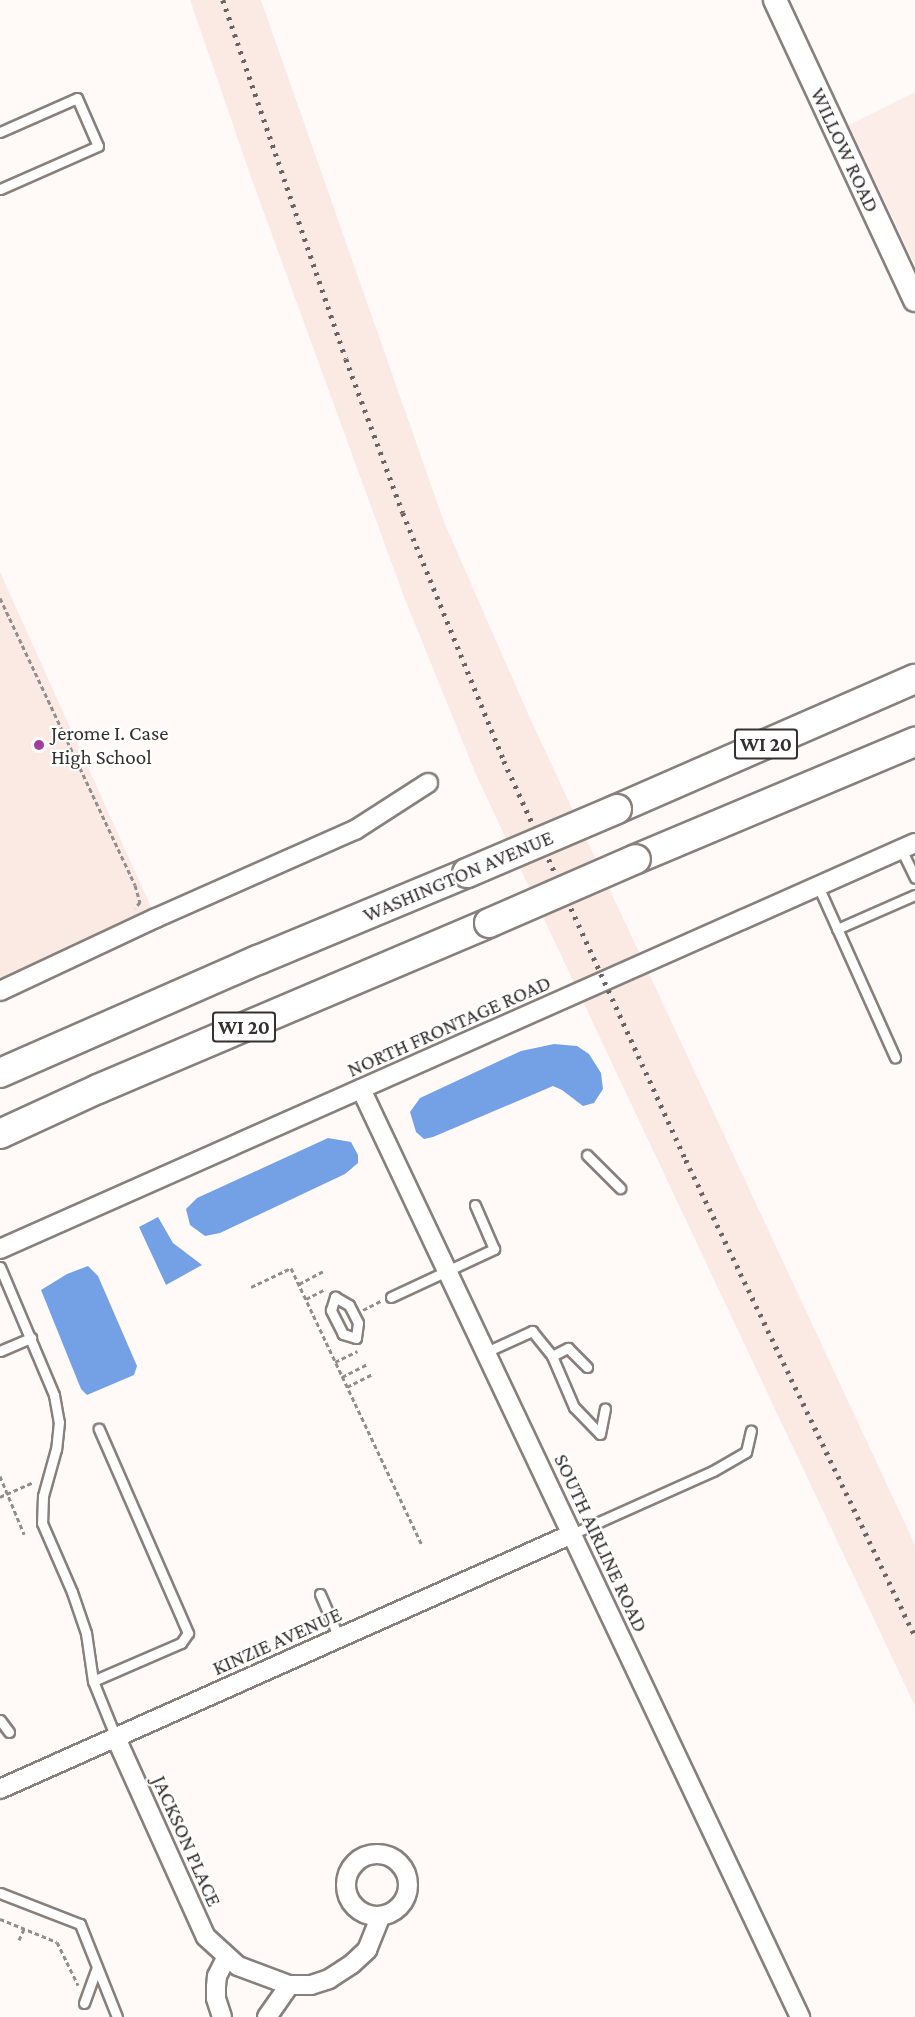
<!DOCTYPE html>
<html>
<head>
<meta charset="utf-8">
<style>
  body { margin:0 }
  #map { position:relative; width:915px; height:2017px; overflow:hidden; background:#fffaf8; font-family:"Crimson Pro",serif }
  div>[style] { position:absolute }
  .commercial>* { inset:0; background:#fcede8 }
  .built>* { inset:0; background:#fbeae4 }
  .water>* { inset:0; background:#74a1e6 }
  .path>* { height:3px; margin-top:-1.5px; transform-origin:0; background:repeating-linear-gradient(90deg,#928e8c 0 4.5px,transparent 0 7.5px) }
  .roads { filter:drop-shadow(2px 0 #87807d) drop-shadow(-2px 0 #87807d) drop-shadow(0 2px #87807d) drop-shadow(0 -2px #87807d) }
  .service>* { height:9px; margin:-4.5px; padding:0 4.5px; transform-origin:4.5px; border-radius:4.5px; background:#fff }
  .minor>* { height:18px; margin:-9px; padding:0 9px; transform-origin:9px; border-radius:9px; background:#fff }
  .minor>.ring { margin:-9px; padding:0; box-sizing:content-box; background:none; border:18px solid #fff; border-radius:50% }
  .tertiary>* { height:22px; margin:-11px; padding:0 11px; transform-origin:11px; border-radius:11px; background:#fff }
  .primary>* { height:28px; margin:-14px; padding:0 14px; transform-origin:14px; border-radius:14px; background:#fff }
  .rail>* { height:4.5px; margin-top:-2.25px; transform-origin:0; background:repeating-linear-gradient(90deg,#686463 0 3px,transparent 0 9px) }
  .bridges { filter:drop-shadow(2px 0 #87807d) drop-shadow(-2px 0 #87807d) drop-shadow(0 2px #87807d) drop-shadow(0 -2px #87807d) }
  .primary-bridge>* { height:28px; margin:-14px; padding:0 14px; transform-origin:14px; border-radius:14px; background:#fff }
  .dots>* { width:16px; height:16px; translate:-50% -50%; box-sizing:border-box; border:3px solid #fff; border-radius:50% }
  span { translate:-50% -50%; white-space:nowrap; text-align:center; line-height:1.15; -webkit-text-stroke:4.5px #fff; paint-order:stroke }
  .shield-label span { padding:2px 4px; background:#fff; border:2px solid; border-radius:4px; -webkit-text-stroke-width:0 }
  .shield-label { font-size:20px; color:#33302f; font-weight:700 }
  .street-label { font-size:21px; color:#33302f }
  .poi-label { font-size:21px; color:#33302f }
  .left { translate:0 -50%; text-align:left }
</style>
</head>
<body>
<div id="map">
  <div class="commercial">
    <div style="clip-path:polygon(915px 92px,915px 265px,849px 125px)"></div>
  </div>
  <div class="built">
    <div style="clip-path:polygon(190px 0,261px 0,444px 522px,529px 716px,915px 1545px,915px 1706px,477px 777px,404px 597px,252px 180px)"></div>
    <div style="clip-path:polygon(0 572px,156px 918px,0 991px)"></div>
  </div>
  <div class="water">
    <div style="clip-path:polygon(554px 1044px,577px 1046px,589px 1054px,601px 1073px,603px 1089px,594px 1103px,583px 1106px,562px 1090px,553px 1086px,433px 1137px,424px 1139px,416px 1132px,410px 1112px,420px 1098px,521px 1051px)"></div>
    <div style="clip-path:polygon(328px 1138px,351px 1142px,358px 1155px,358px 1163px,345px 1174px,220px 1233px,205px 1236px,190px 1225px,186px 1209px,197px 1198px)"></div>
    <div style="clip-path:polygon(158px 1217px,173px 1243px,202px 1265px,166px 1285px,139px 1227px)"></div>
    <div style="clip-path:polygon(88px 1266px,98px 1276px,137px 1366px,134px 1375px,87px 1395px,81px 1389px,41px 1290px,67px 1274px)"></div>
  </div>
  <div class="path">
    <div style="left:0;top:598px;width:317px;rotate:64.8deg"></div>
    <div style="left:135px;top:885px;width:18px;rotate:74deg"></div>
    <div style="left:140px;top:902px;width:8px;rotate:130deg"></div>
    <div style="left:299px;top:1284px;width:27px;rotate:-28deg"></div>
    <div style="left:251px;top:1287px;width:44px;rotate:-25.4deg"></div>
    <div style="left:291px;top:1268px;width:306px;rotate:64.7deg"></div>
    <div style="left:306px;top:1299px;width:22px;rotate:-27deg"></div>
    <div style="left:363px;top:1310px;width:20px;rotate:-27deg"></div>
    <div style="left:335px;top:1362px;width:25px;rotate:-26deg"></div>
    <div style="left:342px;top:1377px;width:29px;rotate:-27deg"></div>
    <div style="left:347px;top:1387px;width:29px;rotate:-27deg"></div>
    <div style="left:0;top:1476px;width:63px;rotate:67.5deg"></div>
    <div style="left:0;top:1497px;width:36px;rotate:-24deg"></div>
    <div style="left:0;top:1919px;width:61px;rotate:22deg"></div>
    <div style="left:57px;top:1942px;width:48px;rotate:64deg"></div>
    <div style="left:19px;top:1940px;width:12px;rotate:-66deg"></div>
  </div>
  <div class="roads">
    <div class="service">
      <div style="left:0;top:132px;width:84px;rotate:-23.8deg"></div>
      <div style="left:77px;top:98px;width:52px;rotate:66.4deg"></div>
      <div style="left:98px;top:146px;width:107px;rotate:156.3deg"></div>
      <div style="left:901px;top:849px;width:32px;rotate:64deg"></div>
      <div style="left:818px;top:886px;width:188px;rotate:65.8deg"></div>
      <div style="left:837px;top:929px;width:85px;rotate:-23.6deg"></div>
      <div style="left:587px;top:1155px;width:47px;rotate:45deg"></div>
      <div style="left:0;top:1267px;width:139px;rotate:67.1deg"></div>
      <div style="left:54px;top:1395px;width:27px;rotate:80deg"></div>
      <div style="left:59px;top:1422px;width:27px;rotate:96deg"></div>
      <div style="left:56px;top:1449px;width:49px;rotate:105.5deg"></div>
      <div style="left:43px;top:1496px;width:27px;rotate:92deg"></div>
      <div style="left:42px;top:1523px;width:75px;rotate:66.5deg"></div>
      <div style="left:72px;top:1592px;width:43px;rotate:71.1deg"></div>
      <div style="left:86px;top:1633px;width:49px;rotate:81.7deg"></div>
      <div style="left:93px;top:1681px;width:61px;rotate:68deg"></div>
      <div style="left:335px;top:1297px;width:16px;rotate:30deg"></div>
      <div style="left:349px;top:1305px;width:20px;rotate:63deg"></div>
      <div style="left:358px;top:1323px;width:15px;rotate:98deg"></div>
      <div style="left:356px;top:1338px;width:14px;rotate:-163deg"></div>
      <div style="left:343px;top:1334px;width:27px;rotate:-117deg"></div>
      <div style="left:331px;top:1310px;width:14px;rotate:-73deg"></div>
      <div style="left:391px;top:1297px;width:114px;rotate:-25deg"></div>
      <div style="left:494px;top:1249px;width:48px;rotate:-113.4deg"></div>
      <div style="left:0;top:1351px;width:34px;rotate:-23deg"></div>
      <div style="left:486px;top:1352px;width:51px;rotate:-24.5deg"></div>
      <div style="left:532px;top:1331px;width:32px;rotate:51deg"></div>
      <div style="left:552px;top:1356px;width:56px;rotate:66.7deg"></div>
      <div style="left:574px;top:1407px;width:37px;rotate:46deg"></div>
      <div style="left:552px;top:1356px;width:18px;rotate:-27deg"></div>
      <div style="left:568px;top:1348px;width:27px;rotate:45deg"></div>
      <div style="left:600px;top:1434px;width:26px;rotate:-79deg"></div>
      <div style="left:572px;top:1534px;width:154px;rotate:-24.1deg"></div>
      <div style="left:713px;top:1471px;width:38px;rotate:-30deg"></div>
      <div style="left:746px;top:1452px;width:22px;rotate:-77deg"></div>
      <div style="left:320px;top:1594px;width:48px;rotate:66.6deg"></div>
      <div style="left:93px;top:1681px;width:96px;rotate:-23.4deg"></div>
      <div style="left:181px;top:1643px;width:12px;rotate:-55deg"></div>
      <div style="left:188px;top:1633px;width:223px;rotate:-113.6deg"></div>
      <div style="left:0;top:1720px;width:15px;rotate:53deg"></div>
      <div style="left:0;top:1893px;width:86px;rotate:21.2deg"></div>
      <div style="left:80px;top:1924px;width:100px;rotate:68.3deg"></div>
      <div style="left:84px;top:2003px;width:38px;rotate:-70deg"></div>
    </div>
    <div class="minor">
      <div style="left:0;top:991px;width:172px;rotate:-25.1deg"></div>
      <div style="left:156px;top:918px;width:218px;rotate:-23.9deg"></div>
      <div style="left:355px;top:830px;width:87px;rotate:-32.8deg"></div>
      <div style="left:361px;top:1089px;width:1027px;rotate:64.68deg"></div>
      <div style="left:0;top:1249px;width:1001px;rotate:-23.93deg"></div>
      <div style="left:116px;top:1738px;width:218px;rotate:65.7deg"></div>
      <div style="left:206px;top:1937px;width:43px;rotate:42.2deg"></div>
      <div style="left:238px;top:1966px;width:54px;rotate:20.4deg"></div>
      <div style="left:289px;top:1985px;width:22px"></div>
      <div style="left:311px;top:1985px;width:19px;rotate:-18deg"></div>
      <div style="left:329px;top:1979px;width:27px;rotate:-33deg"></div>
      <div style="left:352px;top:1964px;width:21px;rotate:-43deg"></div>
      <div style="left:367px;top:1950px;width:37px;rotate:-68deg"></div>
      <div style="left:0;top:1789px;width:626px;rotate:-24.03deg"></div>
      <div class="ring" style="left:346px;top:1854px;width:44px;height:44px"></div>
      <div style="left:222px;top:2017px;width:20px;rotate:-108deg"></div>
      <div style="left:216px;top:1998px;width:11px;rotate:-90deg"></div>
      <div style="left:216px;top:1987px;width:11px;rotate:-85deg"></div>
      <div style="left:217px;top:1976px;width:22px;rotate:-63deg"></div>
      <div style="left:267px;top:2017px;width:39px;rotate:-55deg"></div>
    </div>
    <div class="tertiary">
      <div style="left:775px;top:0;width:331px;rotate:65deg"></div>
    </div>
    <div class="primary">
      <div style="left:617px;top:809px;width:325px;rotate:-23.6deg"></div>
      <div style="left:636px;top:859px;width:303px;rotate:-22.8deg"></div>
      <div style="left:0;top:1073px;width:282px;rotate:-23.7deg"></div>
      <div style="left:258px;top:960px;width:226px;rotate:-22.6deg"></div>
      <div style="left:0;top:1134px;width:108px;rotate:-24.7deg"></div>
      <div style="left:98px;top:1089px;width:425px;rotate:-23deg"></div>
    </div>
  </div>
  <div class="rail">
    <div style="left:223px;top:0;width:379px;rotate:71.1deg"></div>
    <div style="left:346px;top:359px;width:164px;rotate:69.7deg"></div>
    <div style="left:403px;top:513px;width:268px;rotate:67.8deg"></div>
    <div style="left:504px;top:761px;width:439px;rotate:65.5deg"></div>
    <div style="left:686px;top:1160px;width:528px;rotate:64.31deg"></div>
  </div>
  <div class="bridges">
    <div class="primary-bridge">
      <div style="left:467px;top:873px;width:163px;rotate:-23.1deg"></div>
      <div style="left:489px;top:923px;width:160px;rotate:-23.5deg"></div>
    </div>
  </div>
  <div class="dots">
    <div style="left:39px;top:745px;background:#a53b9d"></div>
  </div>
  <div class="shield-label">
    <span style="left:766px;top:744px">WI 20</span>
    <span style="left:244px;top:1027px">WI 20</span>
  </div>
  <div class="street-label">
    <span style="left:845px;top:150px;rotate:65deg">WILLOW ROAD</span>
    <span style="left:458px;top:876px;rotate:-23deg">WASHINGTON AVENUE</span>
    <span style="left:449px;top:1026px;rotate:-24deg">NORTH FRONTAGE ROAD</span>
    <span style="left:601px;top:1543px;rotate:65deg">SOUTH AIRLINE ROAD</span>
    <span style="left:277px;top:1641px;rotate:-24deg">KINZIE AVENUE</span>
    <span style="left:187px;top:1841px;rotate:66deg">JACKSON PLACE</span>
  </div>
  <div class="poi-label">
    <span class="left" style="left:51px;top:745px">Jerome I. Case<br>High School</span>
  </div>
</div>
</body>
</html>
